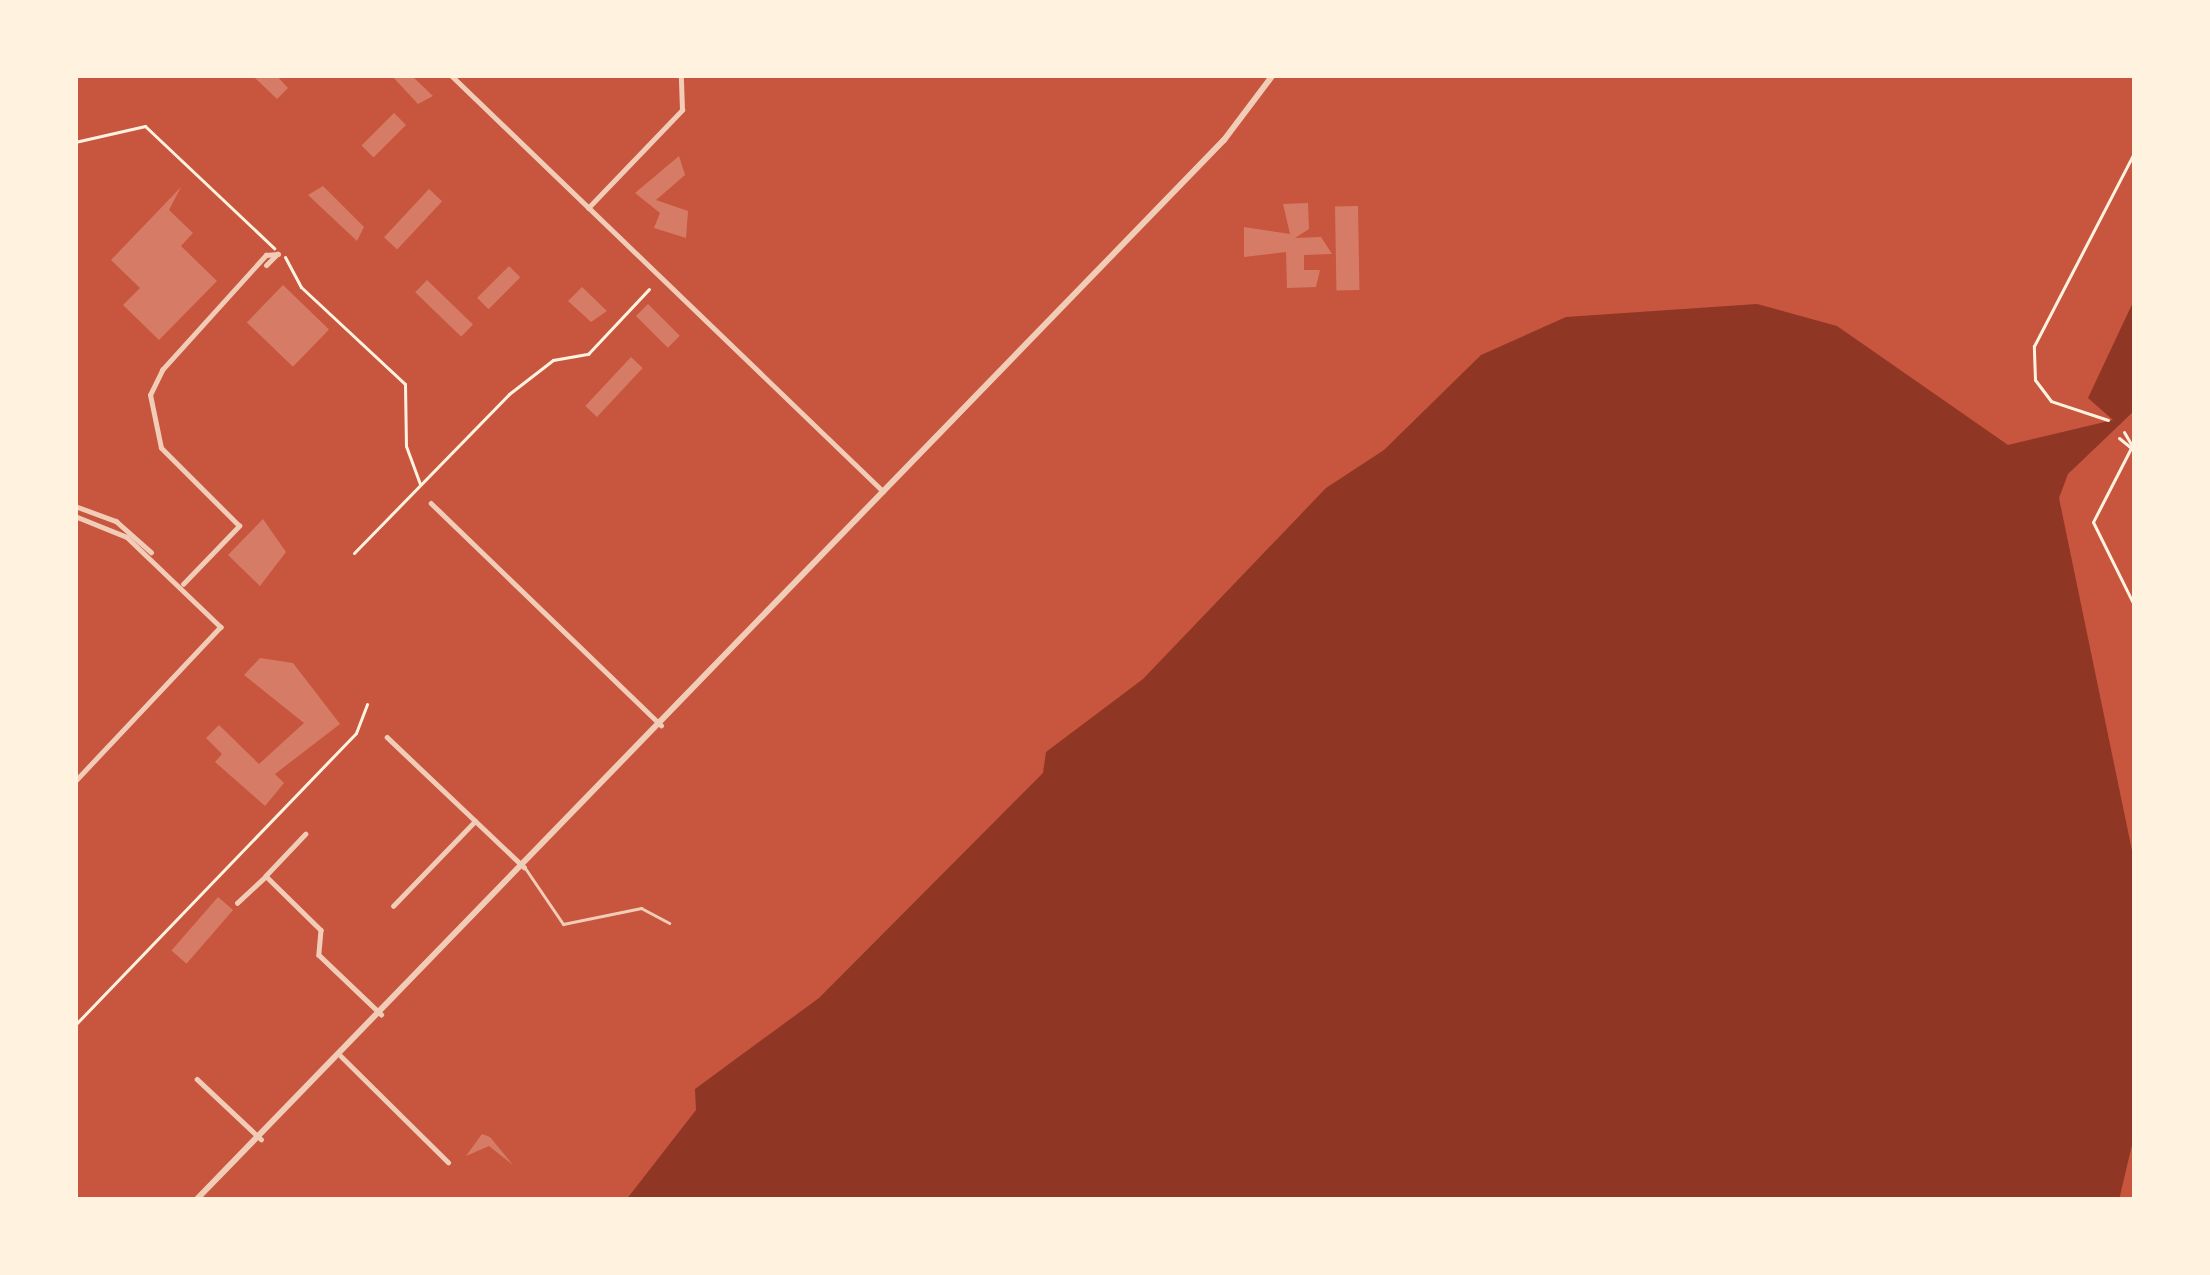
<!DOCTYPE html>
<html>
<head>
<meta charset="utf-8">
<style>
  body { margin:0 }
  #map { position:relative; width:2210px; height:1275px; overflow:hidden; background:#c8553d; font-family:"Golos Text",sans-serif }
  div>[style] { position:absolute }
  .water>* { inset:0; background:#8f3625 }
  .building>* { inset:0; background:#d67c66; transform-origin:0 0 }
  .path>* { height:3px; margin:-1.5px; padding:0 1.5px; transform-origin:1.5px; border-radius:1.5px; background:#fff3e0 }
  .service>* { height:3px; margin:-1.5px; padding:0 1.5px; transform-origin:1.5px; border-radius:1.5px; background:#f1ccb7 }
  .minor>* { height:4.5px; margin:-2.25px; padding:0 2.25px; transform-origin:2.25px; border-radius:2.25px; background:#f1ccb7 }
  .tertiary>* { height:6px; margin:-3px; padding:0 3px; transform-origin:3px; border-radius:3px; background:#f1ccb7 }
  span { translate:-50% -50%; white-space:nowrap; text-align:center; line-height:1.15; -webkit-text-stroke:9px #fff3e0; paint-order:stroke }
  .frame { position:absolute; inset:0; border:78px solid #fff3e0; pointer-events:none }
</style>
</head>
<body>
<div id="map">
  <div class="water">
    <div style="clip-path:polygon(2135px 298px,2135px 410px,2068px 474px,2059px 498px,2135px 865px,2135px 1132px,2119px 1200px,626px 1200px,696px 1110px,695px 1089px,819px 998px,1043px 773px,1046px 752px,1143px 679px,1326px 488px,1384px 450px,1481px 355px,1566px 317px,1757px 304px,1837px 326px,2008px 445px,2113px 420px,2088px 398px)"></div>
  </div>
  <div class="building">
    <div style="clip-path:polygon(252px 75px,276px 75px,288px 88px,277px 99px)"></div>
    <div style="clip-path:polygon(391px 75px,411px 75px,433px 96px,418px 104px)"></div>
    <div style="left:394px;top:113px;width:17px;height:46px;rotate:45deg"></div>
    <div style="clip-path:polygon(679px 156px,685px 175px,656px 200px,688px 211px,686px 238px,654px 228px,660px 213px,635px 193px)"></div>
    <div style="clip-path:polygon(323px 186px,364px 227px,357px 241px,308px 195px)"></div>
    <div style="clip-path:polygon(181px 187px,169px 210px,193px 233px,181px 246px,217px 281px,159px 340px,123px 305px,140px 288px,111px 260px)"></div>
    <div style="left:429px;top:189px;width:18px;height:66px;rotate:43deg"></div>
    <div style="clip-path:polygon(1308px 203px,1309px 229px,1295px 238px,1321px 237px,1332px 254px,1304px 255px,1304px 270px,1320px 270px,1316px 287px,1287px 288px,1286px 252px,1244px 257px,1244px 227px,1290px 234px,1283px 204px)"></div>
    <div style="left:1358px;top:206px;width:84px;height:23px;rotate:89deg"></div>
    <div style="left:509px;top:266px;width:16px;height:45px;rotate:45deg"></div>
    <div style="left:427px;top:280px;width:64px;height:17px;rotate:44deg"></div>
    <div style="left:283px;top:285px;width:64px;height:52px;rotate:44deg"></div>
    <div style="clip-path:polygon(582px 287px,607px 311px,591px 322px,568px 301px)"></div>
    <div style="left:648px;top:304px;width:45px;height:17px;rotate:45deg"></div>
    <div style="left:631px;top:357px;width:16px;height:67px;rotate:43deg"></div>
    <div style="clip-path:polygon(263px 519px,286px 552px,260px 586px,228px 555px)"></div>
    <div style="clip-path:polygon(260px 658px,293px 663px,340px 724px,275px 774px,284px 783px,265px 806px,215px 762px,222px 754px,206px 738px,219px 725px,259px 764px,304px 723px,244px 675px)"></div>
    <div style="left:218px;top:897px;width:20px;height:71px;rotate:41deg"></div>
    <div style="clip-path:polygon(482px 1134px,490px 1137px,513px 1165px,489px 1146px,466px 1156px)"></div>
  </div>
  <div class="path">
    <div style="left:75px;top:142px;width:72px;rotate:-12.9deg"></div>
    <div style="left:145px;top:126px;width:178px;rotate:43.4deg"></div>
    <div style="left:285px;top:257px;width:34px;rotate:62deg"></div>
    <div style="left:301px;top:287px;width:142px;rotate:43deg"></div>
    <div style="left:405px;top:384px;width:62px;rotate:89.1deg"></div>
    <div style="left:406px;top:446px;width:40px;rotate:69.8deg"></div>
    <div style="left:2108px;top:420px;width:60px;rotate:-161.6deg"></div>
    <div style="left:2051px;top:401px;width:26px;rotate:-127deg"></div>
    <div style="left:2035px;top:380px;width:34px;rotate:-92deg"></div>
    <div style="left:2034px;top:346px;width:220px;rotate:-62.6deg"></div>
    <div style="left:2124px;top:432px;width:16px;rotate:60deg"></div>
    <div style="left:2132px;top:446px;width:85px;rotate:117.2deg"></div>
    <div style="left:2093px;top:522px;width:95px;rotate:63.7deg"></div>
    <div style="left:2119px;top:438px;width:21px;rotate:39deg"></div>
    <div style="left:354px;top:553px;width:222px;rotate:-45.7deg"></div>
    <div style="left:509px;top:394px;width:56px;rotate:-37.7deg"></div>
    <div style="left:553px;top:360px;width:36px;rotate:-10deg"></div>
    <div style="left:588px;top:354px;width:89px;rotate:-46.8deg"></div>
    <div style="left:75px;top:1025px;width:405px;rotate:-46.1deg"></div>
    <div style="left:356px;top:733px;width:31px;rotate:-69deg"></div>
  </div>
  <div class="service">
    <div style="left:525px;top:868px;width:68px;rotate:55.8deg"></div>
    <div style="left:563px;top:924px;width:80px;rotate:-11.6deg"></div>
    <div style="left:641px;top:908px;width:32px;rotate:28deg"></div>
  </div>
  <div class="minor">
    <div style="left:451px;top:75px;width:600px;rotate:43.92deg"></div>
    <div style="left:588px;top:208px;width:136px;rotate:-46.2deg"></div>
    <div style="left:682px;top:110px;width:35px;rotate:-92deg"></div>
    <div style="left:431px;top:503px;width:320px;rotate:44deg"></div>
    <div style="left:75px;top:506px;width:44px;rotate:20.1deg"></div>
    <div style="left:116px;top:521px;width:47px;rotate:41.5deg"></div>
    <div style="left:75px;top:516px;width:56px;rotate:22deg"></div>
    <div style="left:127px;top:537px;width:130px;rotate:43.8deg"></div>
    <div style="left:221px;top:627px;width:213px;rotate:133.3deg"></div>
    <div style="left:183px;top:584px;width:81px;rotate:-46deg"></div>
    <div style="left:239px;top:526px;width:110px;rotate:-135deg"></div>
    <div style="left:161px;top:448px;width:54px;rotate:-101.7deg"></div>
    <div style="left:150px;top:395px;width:28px;rotate:-64deg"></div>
    <div style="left:162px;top:370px;width:155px;rotate:-47.9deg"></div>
    <div style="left:266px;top:255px;width:12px;rotate:-5deg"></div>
    <div style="left:278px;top:254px;width:16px;rotate:135deg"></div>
    <div style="left:387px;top:737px;width:189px;rotate:43.5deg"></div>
    <div style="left:306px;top:834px;width:58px;rotate:133.6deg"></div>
    <div style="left:266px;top:876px;width:77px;rotate:44.5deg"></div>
    <div style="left:321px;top:930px;width:25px;rotate:95deg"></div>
    <div style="left:319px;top:955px;width:86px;rotate:43.6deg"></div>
    <div style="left:237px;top:903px;width:40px;rotate:-43deg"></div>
    <div style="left:393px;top:906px;width:118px;rotate:-46deg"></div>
    <div style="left:341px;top:1056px;width:151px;rotate:44.7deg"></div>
    <div style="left:197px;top:1079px;width:88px;rotate:43.2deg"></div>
  </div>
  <div class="tertiary">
    <div style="left:196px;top:1200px;width:1477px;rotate:-45.88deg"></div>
    <div style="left:1224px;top:140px;width:81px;rotate:-53deg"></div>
  </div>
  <div class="frame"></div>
</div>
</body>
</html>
